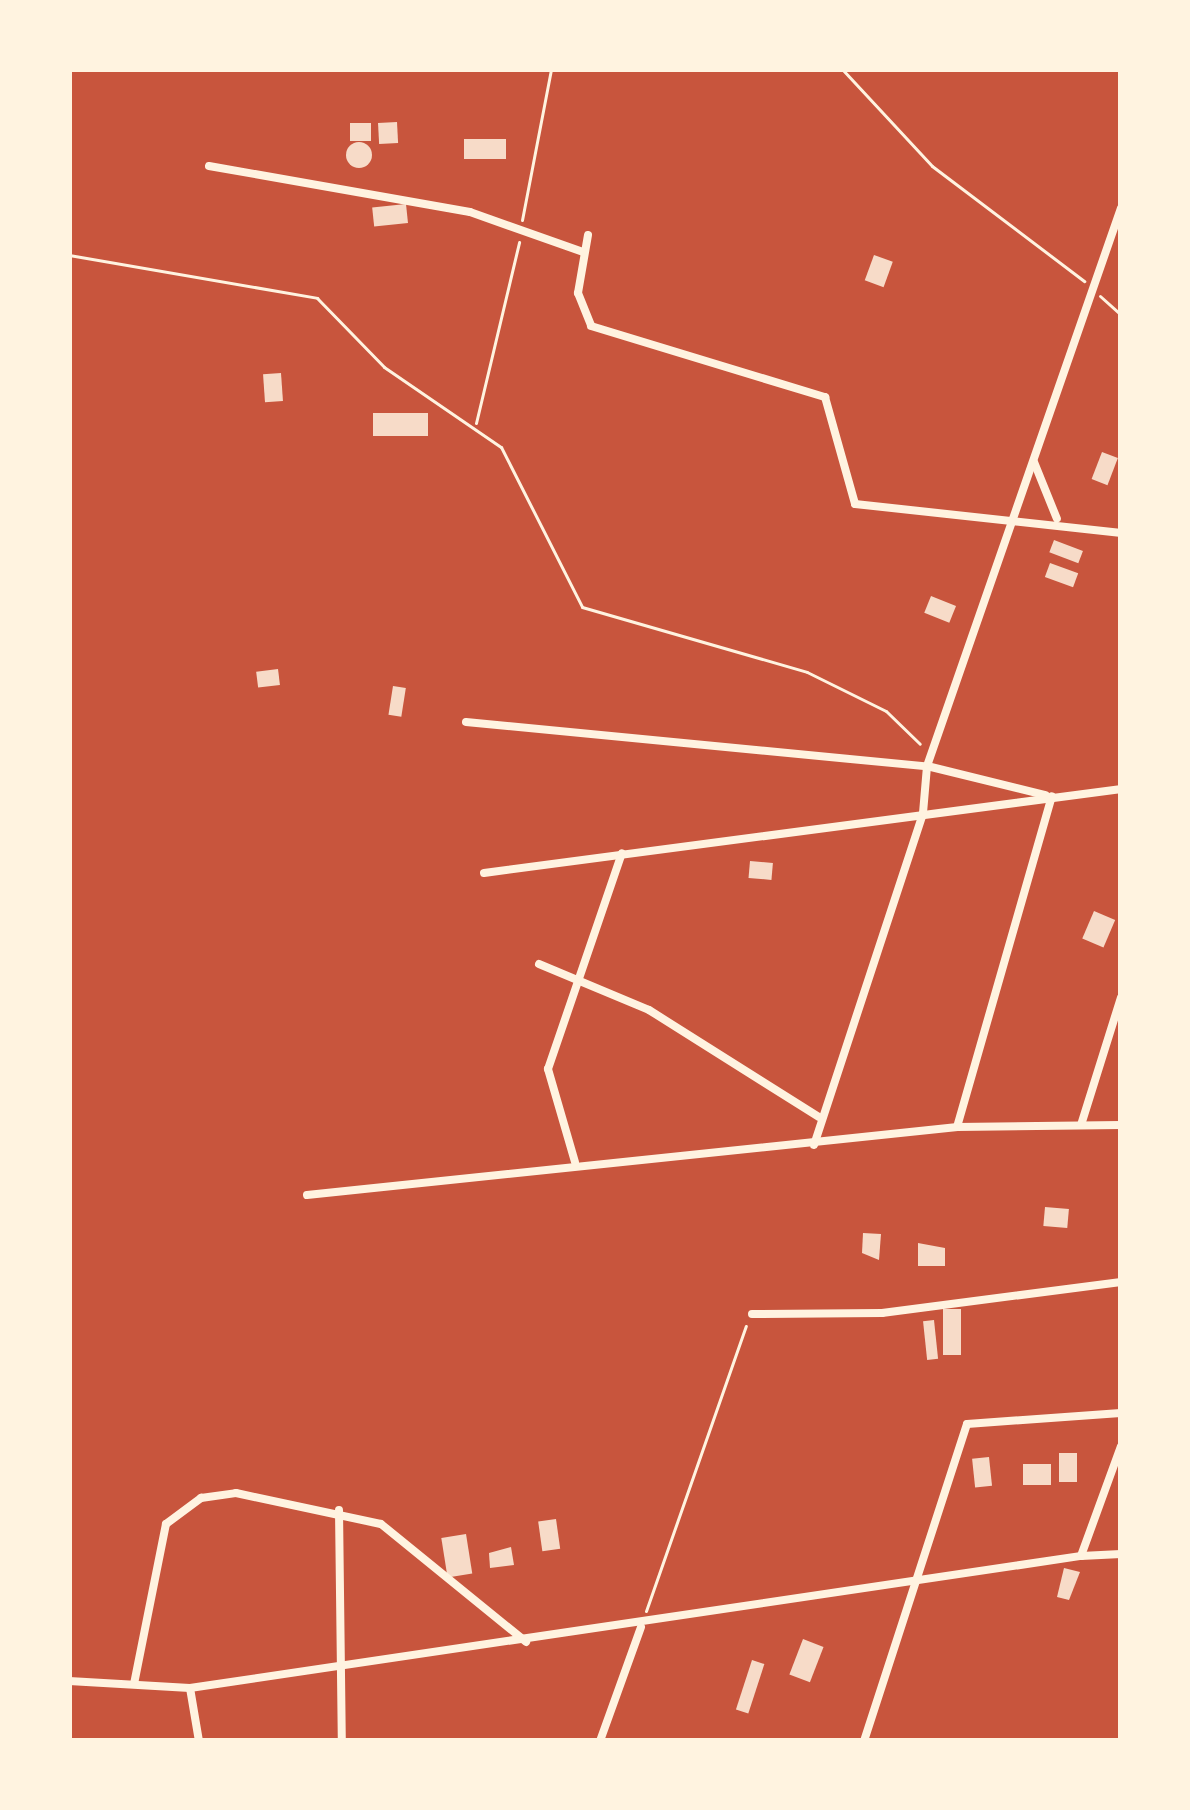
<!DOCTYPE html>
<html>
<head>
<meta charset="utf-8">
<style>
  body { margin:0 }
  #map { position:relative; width:1190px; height:1810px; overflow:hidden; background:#c8553d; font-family:"Zilla Slab",serif }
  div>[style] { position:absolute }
  .building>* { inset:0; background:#f7dbc8; transform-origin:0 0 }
  .round { border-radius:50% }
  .path>* { height:3px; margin:-1.5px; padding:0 1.5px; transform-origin:1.5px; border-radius:1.5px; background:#fff3e0 }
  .minor>* { height:8px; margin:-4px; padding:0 4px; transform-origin:4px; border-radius:4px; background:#fff3e0 }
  span { translate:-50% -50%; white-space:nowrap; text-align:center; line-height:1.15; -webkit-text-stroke:10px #fff3e0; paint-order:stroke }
  .frame { position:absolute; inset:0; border:72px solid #fff3e0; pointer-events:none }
</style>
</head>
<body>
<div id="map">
  <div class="building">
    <div style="left:397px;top:122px;width:21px;height:19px;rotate:87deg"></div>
    <div style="left:350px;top:123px;width:21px;height:18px"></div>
    <div style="left:506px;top:139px;width:20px;height:42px;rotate:90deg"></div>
    <div class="round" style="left:346px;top:142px;width:26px;height:26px"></div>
    <div style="left:406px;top:204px;width:19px;height:34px;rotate:84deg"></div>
    <div style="left:874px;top:255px;width:20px;height:27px;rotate:20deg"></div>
    <div style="left:281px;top:373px;width:28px;height:18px;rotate:86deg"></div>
    <div style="left:428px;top:413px;width:23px;height:55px;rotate:90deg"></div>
    <div style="left:1102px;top:452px;width:17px;height:29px;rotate:21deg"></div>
    <div style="left:1054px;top:540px;width:31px;height:13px;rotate:21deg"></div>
    <div style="left:1050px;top:563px;width:30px;height:15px;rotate:20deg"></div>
    <div style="left:931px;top:596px;width:27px;height:18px;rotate:22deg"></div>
    <div style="left:278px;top:669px;width:16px;height:22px;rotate:83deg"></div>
    <div style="left:393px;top:686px;width:13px;height:29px;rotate:9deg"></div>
    <div style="left:750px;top:861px;width:23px;height:17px;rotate:5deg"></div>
    <div style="left:1094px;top:911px;width:23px;height:30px;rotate:23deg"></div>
    <div style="left:1045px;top:1207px;width:24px;height:19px;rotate:5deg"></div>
    <div style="clip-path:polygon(863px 1233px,881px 1234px,879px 1260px,862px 1253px)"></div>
    <div style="clip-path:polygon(918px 1243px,945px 1248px,945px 1266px,918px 1266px)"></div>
    <div style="left:943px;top:1309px;width:18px;height:46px"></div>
    <div style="left:934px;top:1320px;width:39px;height:11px;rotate:84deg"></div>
    <div style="left:1059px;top:1453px;width:18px;height:29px"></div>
    <div style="left:989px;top:1457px;width:29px;height:17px;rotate:84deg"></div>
    <div style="left:1023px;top:1464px;width:28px;height:21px"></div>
    <div style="left:556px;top:1519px;width:30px;height:18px;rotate:82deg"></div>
    <div style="left:466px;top:1534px;width:40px;height:25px;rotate:81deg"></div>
    <div style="clip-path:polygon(511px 1547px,514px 1565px,490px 1568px,489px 1553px)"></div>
    <div style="clip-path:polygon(1064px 1568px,1080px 1572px,1069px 1600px,1057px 1597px)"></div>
    <div style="left:803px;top:1639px;width:22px;height:38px;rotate:21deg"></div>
    <div style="left:752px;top:1660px;width:13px;height:52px;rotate:18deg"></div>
  </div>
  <div class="path">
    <div style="left:842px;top:69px;width:132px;rotate:47.1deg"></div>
    <div style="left:932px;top:166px;width:191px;rotate:37.1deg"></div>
    <div style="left:522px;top:220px;width:154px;rotate:-79.1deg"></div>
    <div style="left:69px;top:255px;width:252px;rotate:9.8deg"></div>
    <div style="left:317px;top:298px;width:96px;rotate:45.8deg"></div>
    <div style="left:384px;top:367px;width:142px;rotate:34.4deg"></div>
    <div style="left:501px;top:447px;width:179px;rotate:63.1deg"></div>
    <div style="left:582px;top:607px;width:234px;rotate:16.1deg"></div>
    <div style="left:807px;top:672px;width:88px;rotate:26.3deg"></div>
    <div style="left:886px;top:711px;width:47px;rotate:44.1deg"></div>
    <div style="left:1100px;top:296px;width:28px;rotate:42deg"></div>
    <div style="left:476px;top:423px;width:186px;rotate:-76.6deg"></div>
    <div style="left:646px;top:1611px;width:302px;rotate:-70.7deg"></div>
  </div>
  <div class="minor">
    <div style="left:209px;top:166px;width:265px;rotate:10deg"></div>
    <div style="left:470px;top:212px;width:120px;rotate:19.5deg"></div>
    <div style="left:588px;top:235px;width:59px;rotate:99.8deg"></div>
    <div style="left:578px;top:293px;width:35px;rotate:68deg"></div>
    <div style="left:591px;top:326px;width:245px;rotate:16.9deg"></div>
    <div style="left:825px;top:397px;width:111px;rotate:74.3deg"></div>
    <div style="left:855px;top:504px;width:268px;rotate:6.2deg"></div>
    <div style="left:1034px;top:462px;width:61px;rotate:68deg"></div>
    <div style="left:466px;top:722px;width:463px;rotate:5.5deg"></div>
    <div style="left:927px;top:766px;width:122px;rotate:13.8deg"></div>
    <div style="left:484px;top:873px;width:643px;rotate:-7.51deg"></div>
    <div style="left:539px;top:964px;width:119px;rotate:22.7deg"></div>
    <div style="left:649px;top:1010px;width:201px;rotate:32.2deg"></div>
    <div style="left:1081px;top:1125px;width:134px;rotate:-72.6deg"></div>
    <div style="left:957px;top:1127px;width:344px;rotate:-74deg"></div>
    <div style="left:814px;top:1145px;width:349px;rotate:-71.8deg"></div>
    <div style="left:923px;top:813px;width:47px;rotate:-85.1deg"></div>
    <div style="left:927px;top:766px;width:591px;rotate:-70.83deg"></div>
    <div style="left:575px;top:1162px;width:97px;rotate:-106.2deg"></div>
    <div style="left:548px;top:1069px;width:228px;rotate:-71.1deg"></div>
    <div style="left:307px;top:1195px;width:654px;rotate:-5.97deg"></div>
    <div style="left:957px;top:1127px;width:164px;rotate:-0.7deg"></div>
    <div style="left:752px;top:1314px;width:130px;rotate:-0.4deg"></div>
    <div style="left:882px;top:1313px;width:241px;rotate:-7.4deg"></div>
    <div style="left:1121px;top:1446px;width:117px;rotate:110deg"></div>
    <div style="left:1081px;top:1556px;width:40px;rotate:-2.9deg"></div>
    <div style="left:339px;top:1510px;width:231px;rotate:89.3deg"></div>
    <div style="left:69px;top:1681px;width:121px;rotate:3.3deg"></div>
    <div style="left:190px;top:1688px;width:901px;rotate:-8.43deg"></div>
    <div style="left:134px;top:1684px;width:163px;rotate:-78.7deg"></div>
    <div style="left:166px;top:1524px;width:44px;rotate:-36.6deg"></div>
    <div style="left:201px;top:1498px;width:35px;rotate:-8deg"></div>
    <div style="left:236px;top:1493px;width:148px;rotate:12.1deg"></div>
    <div style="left:381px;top:1524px;width:187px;rotate:39.1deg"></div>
    <div style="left:190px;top:1688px;width:54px;rotate:80.4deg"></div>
    <div style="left:600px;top:1741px;width:121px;rotate:-70.2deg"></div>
    <div style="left:864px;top:1741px;width:333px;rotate:-72deg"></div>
    <div style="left:967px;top:1424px;width:154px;rotate:-4.1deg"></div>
  </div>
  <div class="frame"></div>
</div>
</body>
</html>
